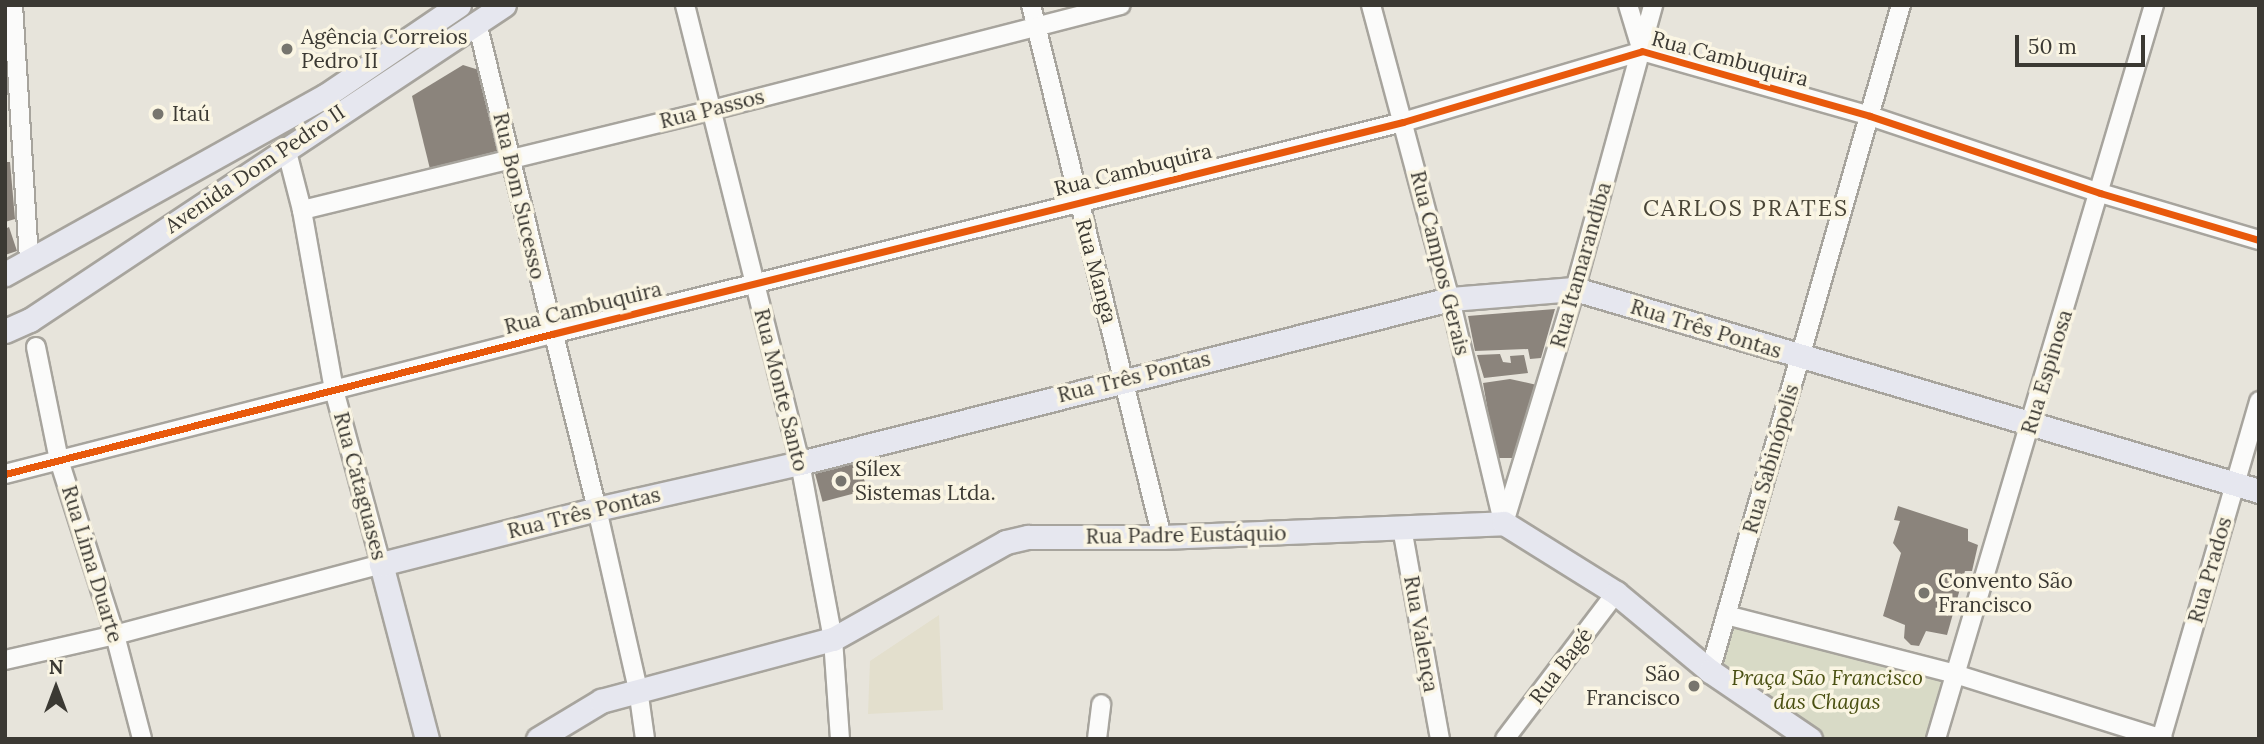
<!DOCTYPE html>
<html>
<head>
<meta charset="utf-8">
<style>
  body { margin:0 }
  #map { position:relative; width:2264px; height:744px; overflow:hidden; background:#e7e4db; font-family:Lora,serif }
  div>[style] { position:absolute }
  .built>* { inset:0; background:#e3dfcd }
  .green>* { inset:0; background:#d8dac6 }
  .building>* { inset:0; background:#8b847c; transform-origin:0 0 }
  .roads { filter:drop-shadow(2px 0 #a7a49d) drop-shadow(-2px 0 #a7a49d) drop-shadow(0 2px #a7a49d) drop-shadow(0 -2px #a7a49d) }
  .minor>* { height:18px; margin:-9px; padding:0 9px; transform-origin:9px; border-radius:9px; background:#fbfbfa }
  .major>* { height:23px; margin:-11.5px; padding:0 11.5px; transform-origin:11.5px; border-radius:11.5px; background:#e6e7ef }
  .cycleway>* { height:7px; margin:-3.5px; padding:0 3.5px; transform-origin:3.5px; border-radius:3.5px; background:#e8590c }
  .dots>* { width:19px; height:19px; translate:-50% -50%; box-sizing:border-box; border:4px solid #faf5e3; border-radius:50% }
  span { translate:-50% -50%; white-space:nowrap; text-align:center; line-height:1.15; -webkit-text-stroke:7px #faf5e3; paint-order:stroke }
  .poi-label { font-size:21px; color:#3b3933 }
  .left { translate:0 -50%; text-align:left }
  .right { translate:-100% -50%; text-align:right }
  .street-label { font-size:21px; color:#3b3933 }
  .park-label { font-size:21px; color:#4a5012; font-style:italic }
  .neighbourhood-label { font-size:23px; color:#494537; letter-spacing:2px }
  .frame { position:absolute; inset:0; border:7px solid #3b3933; pointer-events:none }
  .north { position:absolute; left:21px; top:653px; width:70px; height:70px; -webkit-text-stroke:5px #faf5e3; paint-order:stroke; rotate:0deg; font-size:19px; font-weight:700; line-height:28px; text-align:center; color:#3b3933 }
  .north::after { content:''; display:block; margin:auto; width:24px; height:32px; background:#3b3933; clip-path:polygon(50% 0,100% 100%,50% 72%,0 100%) }
  .scale { position:absolute; left:2015px; top:35px; width:130px; height:32px; box-sizing:border-box; border:4px solid #3b3933; border-top:0; padding-left:9px; font-size:21px; line-height:24px; white-space:nowrap; color:#3b3933; -webkit-text-stroke:5px #faf5e3; paint-order:stroke }
</style>
</head>
<body>
<div id="map">
  <div class="built">
    <div style="clip-path:polygon(939px 615px,943px 710px,868px 714px,870px 661px)"></div>
  </div>
  <div class="green">
    <div style="clip-path:polygon(1726px 615px,1955px 674px,1936px 739px,1810px 739px,1710px 671px)"></div>
  </div>
  <div class="building">
    <div style="clip-path:polygon(463px 65px,479px 70px,501px 150px,430px 169px,412px 96px)"></div>
    <div style="clip-path:polygon(5px 162px,10px 162px,15px 219px,5px 222px)"></div>
    <div style="clip-path:polygon(9px 227px,17px 251px,5px 255px,5px 229px)"></div>
    <div style="clip-path:polygon(1555px 309px,1541px 358px,1530px 359px,1528px 349px,1475px 351px,1468px 316px)"></div>
    <div style="clip-path:polygon(1500px 354px,1503px 362px,1511px 363px,1510px 356px,1524px 355px,1528px 373px,1484px 378px,1477px 355px)"></div>
    <div style="clip-path:polygon(1510px 379px,1537px 385px,1516px 458px,1496px 458px,1483px 383px)"></div>
    <div style="left:859px;top:460px;width:31px;height:46px;rotate:75deg"></div>
    <div style="clip-path:polygon(1898px 506px,1968px 529px,1968px 541px,1978px 545px,1972px 571px,1965px 571px,1947px 635px,1926px 631px,1919px 646px,1911px 645px,1904px 638px,1905px 625px,1883px 616px,1901px 553px,1893px 543px,1900px 521px,1894px 520px)"></div>
  </div>
  <div class="roads">
    <div class="minor">
      <div style="left:13px;top:5px;width:257px;rotate:86.4deg"></div>
      <div style="left:685px;top:5px;width:472px;rotate:75.9deg"></div>
      <div style="left:800px;top:463px;width:179px;rotate:79.4deg"></div>
      <div style="left:833px;top:639px;width:100px;rotate:86deg"></div>
      <div style="left:1031px;top:5px;width:548px;rotate:76.17deg"></div>
      <div style="left:1371px;top:5px;width:304px;rotate:75deg"></div>
      <div style="left:1450px;top:299px;width:228px;rotate:76.6deg"></div>
      <div style="left:1628px;top:5px;width:48px;rotate:73.1deg"></div>
      <div style="left:477px;top:23px;width:501px;rotate:76.13deg"></div>
      <div style="left:597px;top:509px;width:185px;rotate:77.2deg"></div>
      <div style="left:638px;top:689px;width:50px;rotate:82deg"></div>
      <div style="left:302px;top:210px;width:422px;rotate:-13.7deg"></div>
      <div style="left:712px;top:110px;width:422px;rotate:-14.4deg"></div>
      <div style="left:36px;top:347px;width:115px;rotate:78.5deg"></div>
      <div style="left:59px;top:460px;width:184px;rotate:72.3deg"></div>
      <div style="left:115px;top:635px;width:107px;rotate:75.4deg"></div>
      <div style="left:5px;top:474px;width:565px;rotate:-14.36deg"></div>
      <div style="left:552px;top:334px;width:877px;rotate:-13.99deg"></div>
      <div style="left:1403px;top:122px;width:249px;rotate:-16.5deg"></div>
      <div style="left:1642px;top:51px;width:237px;rotate:15.9deg"></div>
      <div style="left:1870px;top:116px;width:243px;rotate:18.5deg"></div>
      <div style="left:2100px;top:193px;width:166px;rotate:16.5deg"></div>
      <div style="left:1504px;top:523px;width:245px;rotate:-73.1deg"></div>
      <div style="left:1575px;top:289px;width:295px;rotate:-74.6deg"></div>
      <div style="left:1402px;top:528px;width:214px;rotate:79.8deg"></div>
      <div style="left:1726px;top:615px;width:236px;rotate:14.4deg"></div>
      <div style="left:1955px;top:674px;width:218px;rotate:17.4deg"></div>
      <div style="left:5px;top:660px;width:113px;rotate:-12.8deg"></div>
      <div style="left:115px;top:635px;width:275px;rotate:-14.9deg"></div>
      <div style="left:381px;top:564px;width:180px;rotate:-105.1deg"></div>
      <div style="left:334px;top:390px;width:183px;rotate:-100.1deg"></div>
      <div style="left:302px;top:210px;width:64px;rotate:-104.5deg"></div>
      <div style="left:1710px;top:671px;width:693px;rotate:-74deg"></div>
      <div style="left:1097px;top:739px;width:35px;rotate:-83deg"></div>
      <div style="left:1505px;top:739px;width:183px;rotate:-52.8deg"></div>
      <div style="left:1936px;top:739px;width:766px;rotate:-73.46deg"></div>
      <div style="left:2161px;top:739px;width:352px;rotate:-73.8deg"></div>
    </div>
    <div class="major">
      <div style="left:5px;top:274px;width:366px;rotate:-29.1deg"></div>
      <div style="left:325px;top:96px;width:162px;rotate:-34.2deg"></div>
      <div style="left:5px;top:331px;width:27px;rotate:-24deg"></div>
      <div style="left:30px;top:320px;width:569px;rotate:-33.61deg"></div>
      <div style="left:427px;top:739px;width:181px;rotate:-104.7deg"></div>
      <div style="left:381px;top:564px;width:223px;rotate:-14.3deg"></div>
      <div style="left:597px;top:509px;width:208px;rotate:-12.8deg"></div>
      <div style="left:800px;top:463px;width:670px;rotate:-14.16deg"></div>
      <div style="left:1450px;top:299px;width:125px;rotate:-4.6deg"></div>
      <div style="left:1575px;top:289px;width:713px;rotate:16.45deg"></div>
      <div style="left:538px;top:739px;width:74px;rotate:-31.1deg"></div>
      <div style="left:601px;top:701px;width:240px;rotate:-15deg"></div>
      <div style="left:833px;top:639px;width:198px;rotate:-29.3deg"></div>
      <div style="left:1006px;top:542px;width:23px;rotate:-13deg"></div>
      <div style="left:1028px;top:537px;width:134px"></div>
      <div style="left:1162px;top:537px;width:342px;rotate:-2.3deg"></div>
      <div style="left:1504px;top:523px;width:132px;rotate:32deg"></div>
      <div style="left:1616px;top:593px;width:122px;rotate:39.7deg"></div>
      <div style="left:1710px;top:671px;width:121px;rotate:34.2deg"></div>
    </div>
  </div>
  <div class="cycleway">
    <div style="left:5px;top:474px;width:565px;rotate:-14.36deg"></div>
    <div style="left:552px;top:334px;width:877px;rotate:-13.99deg"></div>
    <div style="left:1403px;top:122px;width:249px;rotate:-16.5deg"></div>
    <div style="left:1642px;top:51px;width:237px;rotate:15.9deg"></div>
    <div style="left:1870px;top:116px;width:243px;rotate:18.5deg"></div>
    <div style="left:2100px;top:193px;width:166px;rotate:16.5deg"></div>
  </div>
  <div class="dots">
    <div style="left:287px;top:49px;background:#77756e"></div>
    <div style="left:158px;top:114px;background:#77756e"></div>
    <div style="left:841px;top:481px;background:#77756e"></div>
    <div style="left:1924px;top:593px;background:#77756e"></div>
    <div style="left:1694px;top:686px;background:#77756e"></div>
  </div>
  <div class="poi-label">
    <span class="left" style="left:301px;top:49px">Agência Correios<br>Pedro II</span>
    <span class="left" style="left:172px;top:114px">Itaú</span>
    <span class="left" style="left:855px;top:481px">Sílex<br>Sistemas Ltda.</span>
    <span class="left" style="left:1938px;top:593px">Convento São<br>Francisco</span>
    <span class="right" style="left:1680px;top:686px">São<br>Francisco</span>
  </div>
  <div class="street-label">
    <span style="left:1730px;top:59px;rotate:15deg">Rua Cambuquira</span>
    <span style="left:712px;top:109px;rotate:-14deg">Rua Passos</span>
    <span style="left:255px;top:169px;rotate:-34deg">Avenida Dom Pedro II</span>
    <span style="left:1133px;top:170px;rotate:-14deg">Rua Cambuquira</span>
    <span style="left:519px;top:196px;rotate:77deg">Rua Bom Sucesso</span>
    <span style="left:1440px;top:263px;rotate:76deg">Rua Campos Gerais</span>
    <span style="left:1581px;top:265px;rotate:-74deg">Rua Itamarandiba</span>
    <span style="left:1096px;top:271px;rotate:75deg">Rua Manga</span>
    <span style="left:583px;top:308px;rotate:-14deg">Rua Cambuquira</span>
    <span style="left:1706px;top:329px;rotate:17deg">Rua Três Pontas</span>
    <span style="left:2047px;top:372px;rotate:-73deg">Rua Espinosa</span>
    <span style="left:1134px;top:377px;rotate:-14deg">Rua Três Pontas</span>
    <span style="left:781px;top:390px;rotate:76deg">Rua Monte Santo</span>
    <span style="left:1771px;top:459px;rotate:-74deg">Rua Sabinópolis</span>
    <span style="left:360px;top:486px;rotate:75deg">Rua Cataguases</span>
    <span style="left:584px;top:513px;rotate:-14deg">Rua Três Pontas</span>
    <span style="left:1186px;top:535px;rotate:-1deg">Rua Padre Eustáquio</span>
    <span style="left:92px;top:564px;rotate:73deg">Rua Lima Duarte</span>
    <span style="left:2210px;top:570px;rotate:-74deg">Rua Prados</span>
    <span style="left:1421px;top:634px;rotate:80deg">Rua Valença</span>
    <span style="left:1561px;top:666px;rotate:-53deg">Rua Bagé</span>
  </div>
  <div class="park-label">
    <span style="left:1827px;top:690px">Praça São Francisco<br>das Chagas</span>
  </div>
  <div class="neighbourhood-label">
    <span style="left:1746px;top:208px">CARLOS PRATES</span>
  </div>
  <div class="frame"></div>
  <div class="north">N</div>
  <div class="scale">50 m</div>
</div>
</body>
</html>
